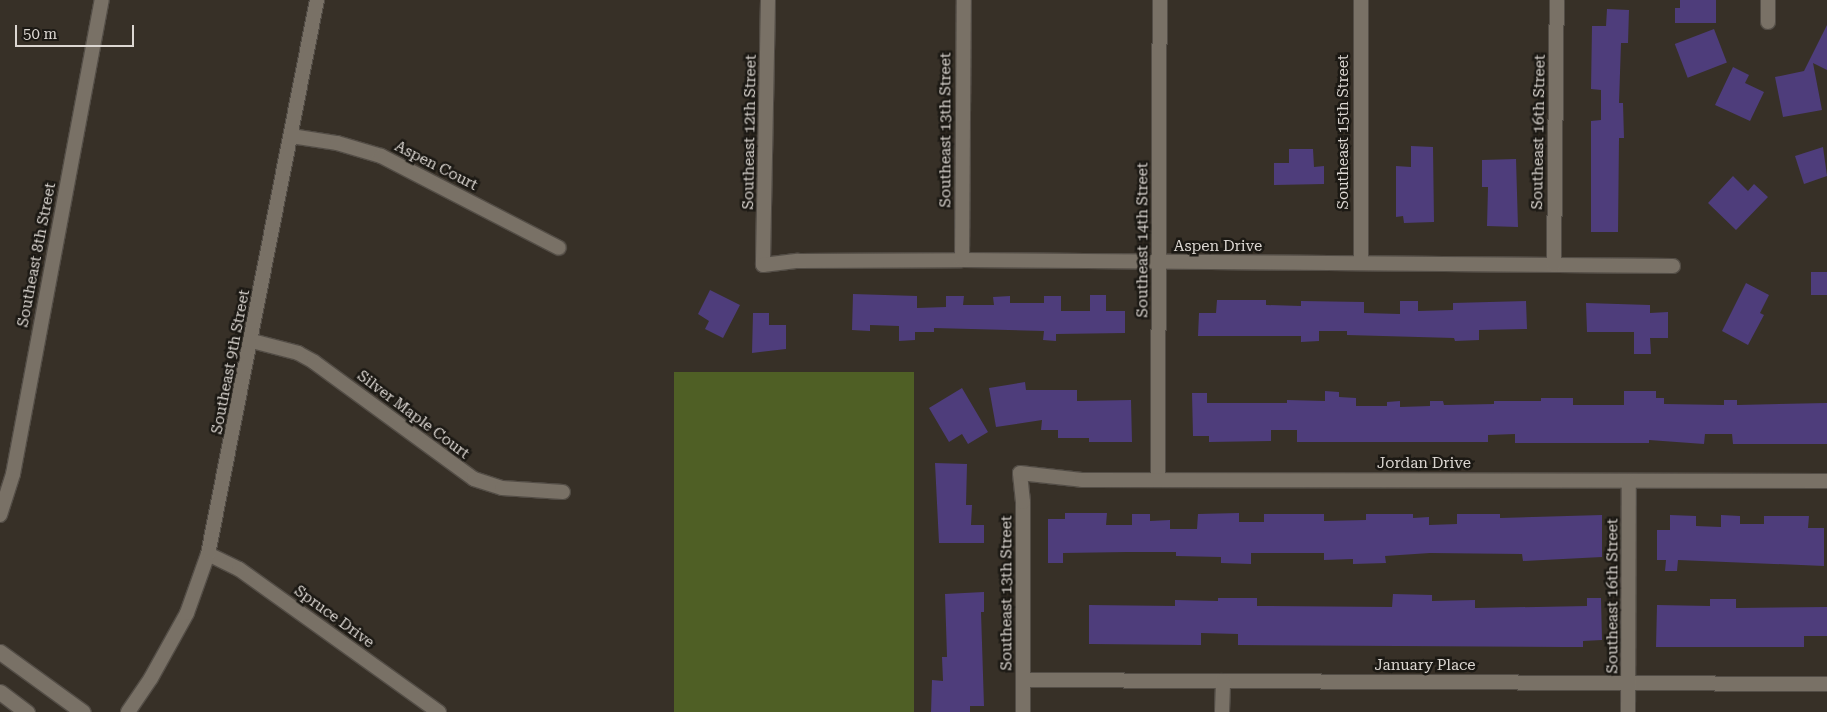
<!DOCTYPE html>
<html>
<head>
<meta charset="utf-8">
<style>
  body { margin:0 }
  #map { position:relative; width:1827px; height:712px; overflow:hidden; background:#373027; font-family:"Roboto Serif",serif }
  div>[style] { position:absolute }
  .green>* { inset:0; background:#4f5f25; transform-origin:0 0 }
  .building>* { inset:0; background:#4e3d7b; transform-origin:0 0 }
  .roads { filter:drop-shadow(1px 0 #534d46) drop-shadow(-1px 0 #534d46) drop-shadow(0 1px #534d46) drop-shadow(0 -1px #534d46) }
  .street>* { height:14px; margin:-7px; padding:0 7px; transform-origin:7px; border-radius:7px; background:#797166 }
  .secondary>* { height:15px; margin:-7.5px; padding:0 7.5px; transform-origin:7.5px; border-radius:7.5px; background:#797166 }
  span { translate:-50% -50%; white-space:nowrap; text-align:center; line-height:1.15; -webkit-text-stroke:5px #1c1914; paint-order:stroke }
  .street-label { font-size:15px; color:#dcd7d2 }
  .scale { position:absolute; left:15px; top:25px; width:119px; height:22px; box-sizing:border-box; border:2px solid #dcd7d2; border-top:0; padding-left:6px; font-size:15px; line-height:18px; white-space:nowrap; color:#dcd7d2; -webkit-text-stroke:4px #1c1914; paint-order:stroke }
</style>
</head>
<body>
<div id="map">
  <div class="green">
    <div style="left:914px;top:372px;width:340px;height:240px;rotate:90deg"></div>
  </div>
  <div class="building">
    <div style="clip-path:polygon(1680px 0,1716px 0,1716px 23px,1675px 23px,1675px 8px,1680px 8px)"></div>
    <div style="clip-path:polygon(1607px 9px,1629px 10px,1628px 43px,1621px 43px,1619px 103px,1623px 103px,1624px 138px,1619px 138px,1618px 232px,1591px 232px,1591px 121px,1601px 120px,1601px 90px,1591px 89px,1592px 26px,1606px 26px)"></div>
    <div style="clip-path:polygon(1827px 25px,1827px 70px,1813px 63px,1822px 110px,1783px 117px,1775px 77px,1804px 71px)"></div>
    <div style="left:1714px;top:29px;width:36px;height:42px;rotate:69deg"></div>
    <div style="clip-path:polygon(1733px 67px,1749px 75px,1745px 83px,1764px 92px,1750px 121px,1715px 105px)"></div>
    <div style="clip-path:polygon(1411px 146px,1433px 147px,1434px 222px,1404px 223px,1403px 216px,1396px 217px,1396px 166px,1411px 167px)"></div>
    <div style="clip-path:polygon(1823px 147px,1827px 176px,1804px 184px,1795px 156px)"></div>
    <div style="clip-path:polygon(1289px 149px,1313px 149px,1314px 167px,1324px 166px,1324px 184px,1274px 185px,1274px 163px,1289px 163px)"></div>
    <div style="clip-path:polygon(1516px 159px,1518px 227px,1487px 226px,1488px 187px,1482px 187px,1482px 160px)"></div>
    <div style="clip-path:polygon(1733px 176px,1748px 191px,1754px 184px,1768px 197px,1736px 230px,1708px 203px)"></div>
    <div style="left:1811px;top:272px;width:16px;height:23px"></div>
    <div style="clip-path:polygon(1746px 283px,1769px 295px,1760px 313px,1764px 315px,1748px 345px,1722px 331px)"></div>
    <div style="clip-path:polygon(710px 290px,740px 305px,723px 338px,705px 329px,709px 321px,698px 314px)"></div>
    <div style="clip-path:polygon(853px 294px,917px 296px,917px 308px,946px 307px,946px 296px,964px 296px,963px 305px,994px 305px,993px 297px,1010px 296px,1010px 303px,1044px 303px,1044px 296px,1061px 296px,1061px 311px,1090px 311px,1090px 295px,1106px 295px,1106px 311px,1125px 311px,1125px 333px,1056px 334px,1056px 341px,1043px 340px,1044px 331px,934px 328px,934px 332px,915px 332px,915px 340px,899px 341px,899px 326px,870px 325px,870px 331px,852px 330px)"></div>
    <div style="clip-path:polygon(1217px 300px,1266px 300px,1266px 305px,1301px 306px,1301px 301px,1364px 302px,1364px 313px,1400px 314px,1400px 301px,1418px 301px,1418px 311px,1453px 310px,1453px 303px,1526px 301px,1527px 329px,1479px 330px,1479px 340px,1455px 341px,1454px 338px,1347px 335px,1347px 331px,1319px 331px,1319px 341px,1301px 342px,1301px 336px,1198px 336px,1199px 313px,1216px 313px)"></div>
    <div style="clip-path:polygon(1586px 303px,1650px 305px,1650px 313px,1668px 312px,1668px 338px,1650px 338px,1651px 354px,1634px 354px,1634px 332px,1587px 332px)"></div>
    <div style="clip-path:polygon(753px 313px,769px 313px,769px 325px,786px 325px,786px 349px,752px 353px)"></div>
    <div style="clip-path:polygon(1025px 382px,1026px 390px,1077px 390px,1077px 401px,1131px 400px,1132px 442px,1089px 442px,1089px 438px,1058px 438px,1058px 430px,1041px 430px,1042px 420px,996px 427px,989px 388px)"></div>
    <div style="clip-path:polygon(962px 388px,988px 432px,968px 444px,962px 434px,949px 442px,929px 408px)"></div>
    <div style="clip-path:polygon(1325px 391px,1339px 392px,1339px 397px,1356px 398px,1356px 406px,1387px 406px,1387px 402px,1400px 401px,1400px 407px,1430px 406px,1430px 401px,1443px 401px,1444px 405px,1494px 404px,1494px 401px,1541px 401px,1541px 398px,1573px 398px,1573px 405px,1624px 405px,1624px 391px,1656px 391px,1656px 398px,1664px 398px,1664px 404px,1724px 405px,1724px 400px,1737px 400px,1737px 405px,1827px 403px,1827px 444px,1733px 444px,1732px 434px,1705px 434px,1704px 444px,1649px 440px,1649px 443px,1515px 443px,1515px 434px,1488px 435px,1488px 442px,1297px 442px,1297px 430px,1271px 430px,1271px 441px,1209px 442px,1209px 436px,1193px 436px,1192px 393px,1207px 393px,1207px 403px,1287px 403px,1287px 400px,1325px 401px)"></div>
    <div style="clip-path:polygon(935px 463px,967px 464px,966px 505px,972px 505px,971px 525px,984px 525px,984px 543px,939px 543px)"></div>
    <div style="clip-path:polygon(1065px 513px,1107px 513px,1106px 525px,1132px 525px,1132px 514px,1150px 514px,1150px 521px,1170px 520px,1170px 529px,1197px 529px,1198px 514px,1239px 513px,1239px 522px,1264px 522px,1264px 514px,1324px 514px,1324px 521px,1366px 520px,1366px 514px,1413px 514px,1413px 518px,1429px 517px,1429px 525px,1457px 524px,1457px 514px,1500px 514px,1500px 518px,1602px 515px,1602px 557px,1523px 561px,1522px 554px,1430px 553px,1385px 556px,1386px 563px,1353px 564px,1353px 559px,1324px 560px,1324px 553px,1251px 553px,1251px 564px,1221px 563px,1221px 557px,1176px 556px,1176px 552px,1127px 552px,1063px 553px,1063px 563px,1048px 563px,1048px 519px,1065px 519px)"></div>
    <div style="clip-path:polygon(1670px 515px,1696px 516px,1696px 526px,1721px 527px,1721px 515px,1740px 516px,1740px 524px,1764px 524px,1764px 516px,1809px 516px,1808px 528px,1824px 528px,1824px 566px,1678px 560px,1677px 571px,1665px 571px,1666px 560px,1657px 560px,1657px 530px,1670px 530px)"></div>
    <div style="clip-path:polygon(984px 592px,984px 612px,981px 612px,984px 706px,970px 706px,970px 712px,931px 712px,932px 680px,943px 681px,942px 657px,947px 657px,945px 594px)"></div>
    <div style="clip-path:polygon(1393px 594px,1432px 595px,1432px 601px,1475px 600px,1475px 608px,1587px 606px,1587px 598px,1601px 598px,1602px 640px,1583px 641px,1583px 647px,1566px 647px,1238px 645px,1238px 634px,1201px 633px,1201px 645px,1089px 644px,1089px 605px,1175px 606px,1175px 600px,1218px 601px,1218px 598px,1257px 598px,1257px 606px,1392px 607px)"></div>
    <div style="clip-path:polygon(1710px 599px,1736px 599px,1736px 608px,1827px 607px,1827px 636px,1804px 636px,1804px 647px,1656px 647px,1657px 605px,1710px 606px)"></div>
  </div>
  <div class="roads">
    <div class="street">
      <div style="left:768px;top:0;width:265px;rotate:91.1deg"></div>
      <div style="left:763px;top:265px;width:35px;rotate:-7deg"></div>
      <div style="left:798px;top:261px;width:164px;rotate:-0.3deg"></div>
      <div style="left:962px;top:260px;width:711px;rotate:0.48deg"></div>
      <div style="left:1768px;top:0;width:22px;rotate:90deg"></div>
      <div style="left:291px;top:136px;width:47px;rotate:8.7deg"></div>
      <div style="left:337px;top:143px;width:46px;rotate:16.5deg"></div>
      <div style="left:381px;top:156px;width:200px;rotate:27.3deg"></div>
      <div style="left:962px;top:260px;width:260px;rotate:-89.6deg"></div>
      <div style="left:1361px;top:263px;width:263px;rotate:-90deg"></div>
      <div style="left:1554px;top:265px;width:265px;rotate:-89.4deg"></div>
      <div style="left:252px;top:341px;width:48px;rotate:14.6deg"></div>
      <div style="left:298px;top:353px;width:18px;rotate:29deg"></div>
      <div style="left:314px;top:362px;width:198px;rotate:36.2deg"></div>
      <div style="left:474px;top:479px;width:29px;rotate:18deg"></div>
      <div style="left:502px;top:488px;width:61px;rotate:3.8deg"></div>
      <div style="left:1158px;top:479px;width:479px;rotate:-89.8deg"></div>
      <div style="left:0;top:515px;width:43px;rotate:-72.4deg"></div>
      <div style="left:13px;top:474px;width:482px;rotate:-79.4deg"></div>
      <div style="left:208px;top:554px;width:34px;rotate:26deg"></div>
      <div style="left:239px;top:569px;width:246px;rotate:35.6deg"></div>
      <div style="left:1023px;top:680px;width:804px;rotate:0.29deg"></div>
      <div style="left:128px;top:712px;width:41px;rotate:-55.9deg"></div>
      <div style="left:151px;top:678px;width:74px;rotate:-61deg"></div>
      <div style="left:187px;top:613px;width:63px;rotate:-70.4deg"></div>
      <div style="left:208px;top:554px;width:565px;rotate:-78.87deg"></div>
      <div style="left:1023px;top:712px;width:210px;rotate:-90deg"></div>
      <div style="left:1023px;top:502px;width:29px;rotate:-96deg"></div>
      <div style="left:1020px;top:473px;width:62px;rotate:6.4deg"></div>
      <div style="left:1082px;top:480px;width:745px;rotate:0.08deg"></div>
      <div style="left:1222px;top:712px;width:31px;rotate:-88deg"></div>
      <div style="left:1628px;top:712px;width:231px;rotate:-89.8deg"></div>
    </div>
    <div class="secondary">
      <div style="left:0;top:652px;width:102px;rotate:35.9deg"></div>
      <div style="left:0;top:692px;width:34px;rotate:37deg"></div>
    </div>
  </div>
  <div class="street-label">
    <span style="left:946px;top:130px;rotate:-90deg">Southeast 13th Street</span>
    <span style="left:750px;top:132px;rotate:-89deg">Southeast 12th Street</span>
    <span style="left:1344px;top:132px;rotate:-90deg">Southeast 15th Street</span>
    <span style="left:1539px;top:132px;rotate:-89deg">Southeast 16th Street</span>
    <span style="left:436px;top:166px;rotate:27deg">Aspen Court</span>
    <span style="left:1143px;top:240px;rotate:-90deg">Southeast 14th Street</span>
    <span style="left:1218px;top:247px">Aspen Drive</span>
    <span style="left:37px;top:255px;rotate:-79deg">Southeast 8th Street</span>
    <span style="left:231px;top:362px;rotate:-79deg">Southeast 9th Street</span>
    <span style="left:413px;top:415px;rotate:37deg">Silver Maple Court</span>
    <span style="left:1424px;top:464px">Jordan Drive</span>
    <span style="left:1007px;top:593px;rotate:-90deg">Southeast 13th Street</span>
    <span style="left:1613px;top:596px;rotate:-90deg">Southeast 16th Street</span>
    <span style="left:334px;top:617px;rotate:36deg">Spruce Drive</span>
    <span style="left:1425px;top:666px">January Place</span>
  </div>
  <div class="scale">50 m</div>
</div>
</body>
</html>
